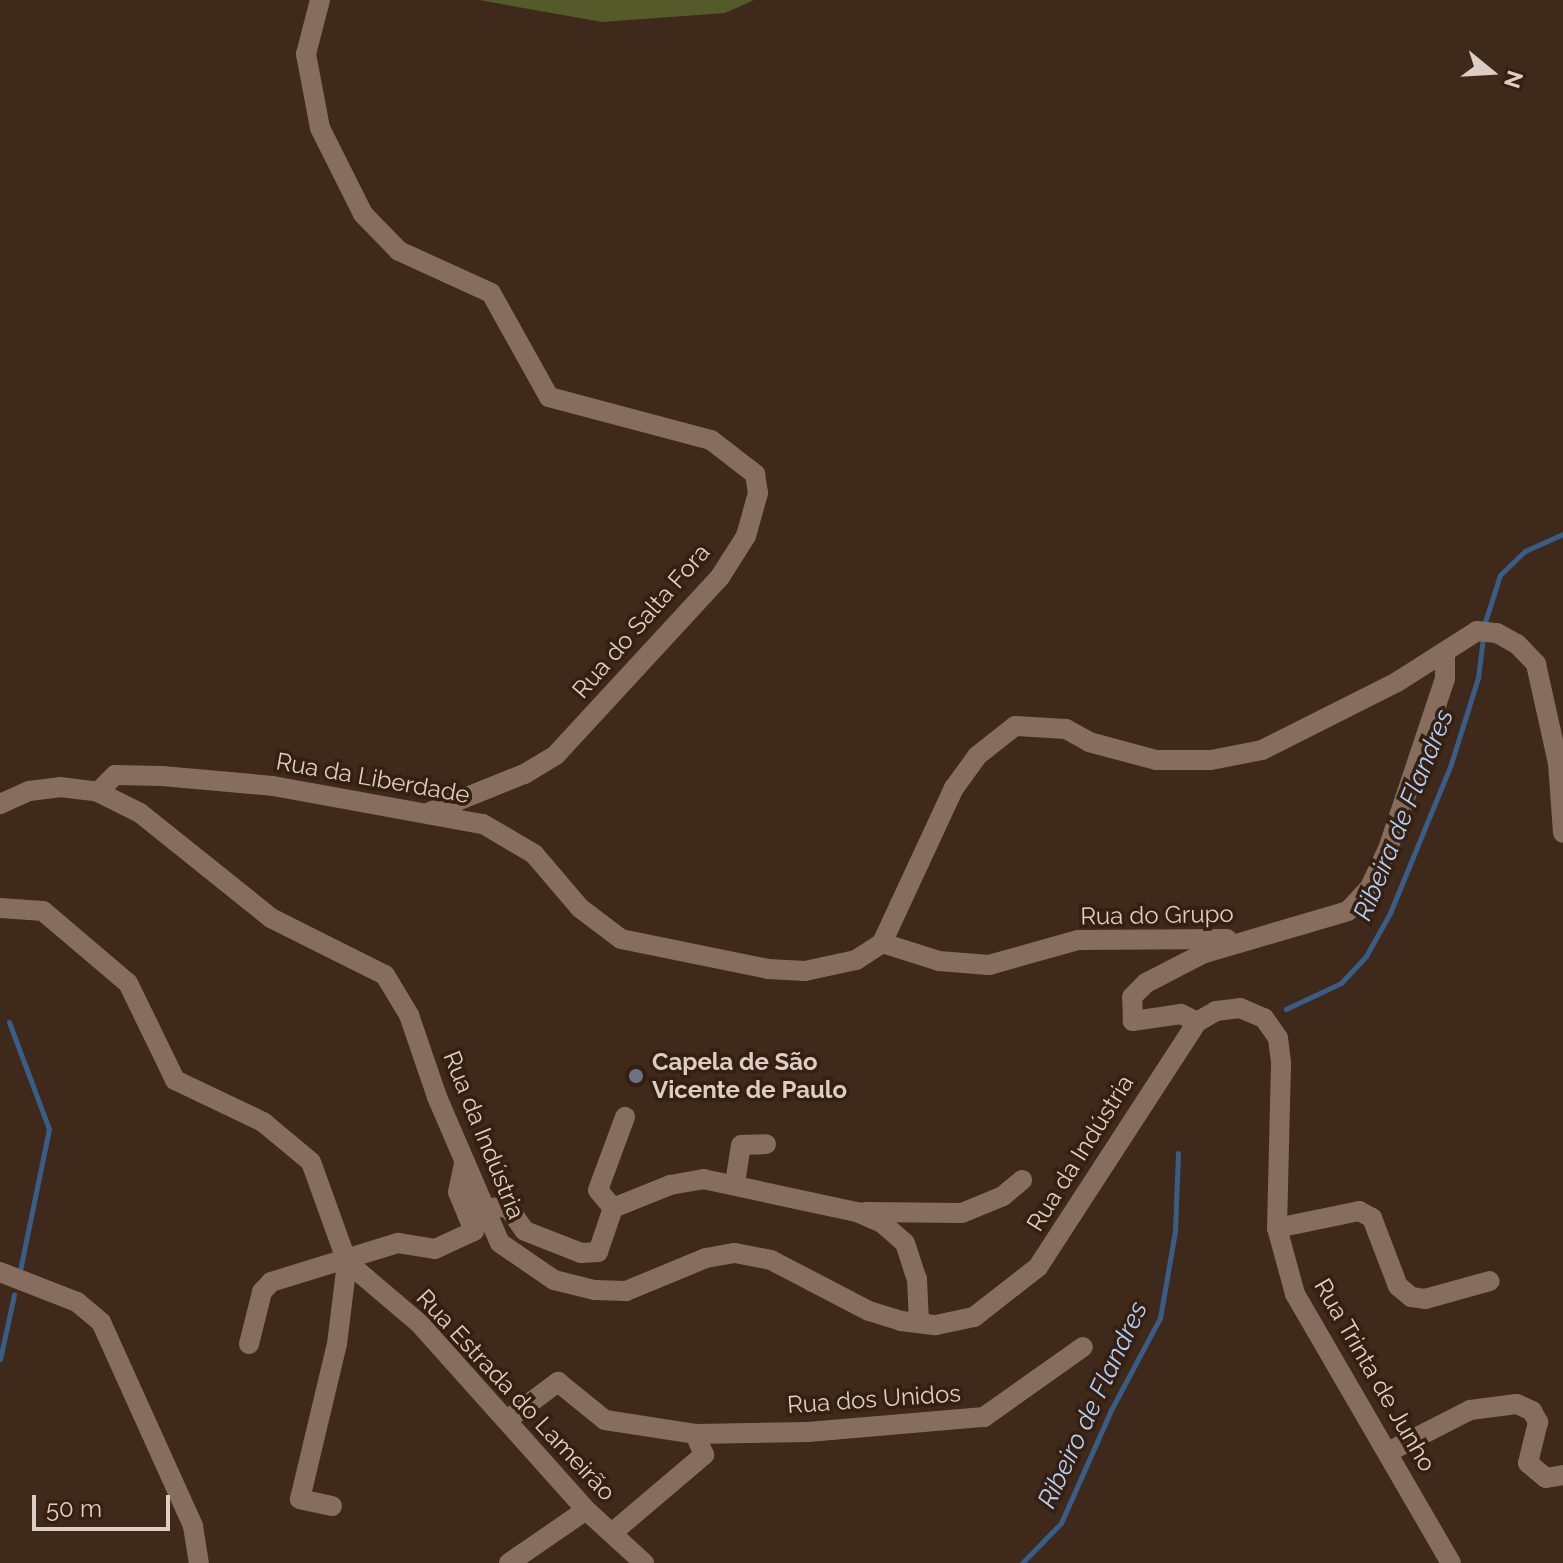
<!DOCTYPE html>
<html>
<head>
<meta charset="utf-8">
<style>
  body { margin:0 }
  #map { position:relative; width:1563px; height:1563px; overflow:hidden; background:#3f291b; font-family:Raleway,sans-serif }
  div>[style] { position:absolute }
  .green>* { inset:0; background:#545a2a }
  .stream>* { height:5px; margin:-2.5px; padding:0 2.5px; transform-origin:2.5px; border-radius:2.5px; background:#385d87 }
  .minor>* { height:20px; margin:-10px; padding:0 10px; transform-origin:10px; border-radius:10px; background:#876d5d }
  .tertiary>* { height:20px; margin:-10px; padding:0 10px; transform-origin:10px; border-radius:10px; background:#876d5d }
  .dots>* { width:22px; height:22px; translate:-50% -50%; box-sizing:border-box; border:4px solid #351f11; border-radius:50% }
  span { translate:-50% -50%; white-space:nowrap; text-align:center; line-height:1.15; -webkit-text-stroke:7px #351f11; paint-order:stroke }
  .street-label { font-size:24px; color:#dccec5 }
  .poi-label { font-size:24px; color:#dccec5; font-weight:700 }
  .left { translate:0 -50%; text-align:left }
  .water-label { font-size:26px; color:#aed0f8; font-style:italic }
  .north { position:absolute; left:1451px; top:32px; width:80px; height:80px; -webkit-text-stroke:6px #351f11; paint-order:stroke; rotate:108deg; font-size:22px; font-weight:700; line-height:32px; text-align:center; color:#dccec5 }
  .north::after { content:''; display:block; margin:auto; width:28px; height:36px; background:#dccec5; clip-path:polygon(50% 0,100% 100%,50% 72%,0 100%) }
  .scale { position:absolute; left:32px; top:1495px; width:138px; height:36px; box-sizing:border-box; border:4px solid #dccec5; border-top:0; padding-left:10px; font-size:24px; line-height:28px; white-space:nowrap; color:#dccec5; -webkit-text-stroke:6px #351f11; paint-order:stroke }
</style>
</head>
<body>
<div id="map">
  <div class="green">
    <div style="clip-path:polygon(479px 0,754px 0,725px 13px,602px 22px)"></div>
  </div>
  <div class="stream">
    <div style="left:1485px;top:622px;width:49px;rotate:-72.3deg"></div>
    <div style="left:1500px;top:575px;width:35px;rotate:-44deg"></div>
    <div style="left:1525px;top:551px;width:42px;rotate:-24.1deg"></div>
    <div style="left:1286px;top:1009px;width:61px;rotate:-25.3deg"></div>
    <div style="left:1341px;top:983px;width:37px;rotate:-47deg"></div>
    <div style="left:1366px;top:956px;width:49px;rotate:-60.8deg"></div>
    <div style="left:1390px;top:913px;width:161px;rotate:-67.7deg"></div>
    <div style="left:1451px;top:764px;width:90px;rotate:-72.6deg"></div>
    <div style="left:1478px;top:678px;width:39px;rotate:-83deg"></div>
    <div style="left:9px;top:1022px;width:114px;rotate:69.5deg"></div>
    <div style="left:49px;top:1129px;width:149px;rotate:101.6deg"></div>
    <div style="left:0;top:1359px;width:66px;rotate:-77.7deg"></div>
    <div style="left:1022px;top:1563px;width:56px;rotate:-45.7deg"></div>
    <div style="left:1061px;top:1523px;width:124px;rotate:-66.1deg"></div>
    <div style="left:1111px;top:1410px;width:104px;rotate:-62deg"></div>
    <div style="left:1160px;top:1318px;width:88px;rotate:-80.2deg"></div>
    <div style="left:1175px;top:1231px;width:78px;rotate:-87.8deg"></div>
  </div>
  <div class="minor">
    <div style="left:320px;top:0;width:56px;rotate:104.5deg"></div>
    <div style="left:306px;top:54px;width:75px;rotate:79.3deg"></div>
    <div style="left:320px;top:128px;width:96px;rotate:63.4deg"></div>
    <div style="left:363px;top:214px;width:52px;rotate:45.8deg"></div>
    <div style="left:399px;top:251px;width:101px;rotate:24.5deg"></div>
    <div style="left:491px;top:293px;width:119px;rotate:60.9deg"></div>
    <div style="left:549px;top:397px;width:168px;rotate:14.9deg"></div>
    <div style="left:711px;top:440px;width:56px;rotate:37.7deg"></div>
    <div style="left:755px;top:474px;width:19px;rotate:81deg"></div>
    <div style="left:758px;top:493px;width:45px;rotate:105.6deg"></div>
    <div style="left:746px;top:536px;width:49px;rotate:122.4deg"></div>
    <div style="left:720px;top:577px;width:242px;rotate:132.7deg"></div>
    <div style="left:556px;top:755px;width:37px;rotate:149deg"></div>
    <div style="left:524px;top:774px;width:101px;rotate:158deg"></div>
    <div style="left:98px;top:792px;width:24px;rotate:-45deg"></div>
    <div style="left:115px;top:775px;width:47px;rotate:1.2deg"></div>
    <div style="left:162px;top:776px;width:111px;rotate:5.1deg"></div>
    <div style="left:273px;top:786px;width:213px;rotate:10.3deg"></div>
    <div style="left:483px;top:824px;width:59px;rotate:30.5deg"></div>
    <div style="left:534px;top:854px;width:71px;rotate:49.6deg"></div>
    <div style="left:580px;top:908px;width:51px;rotate:37.1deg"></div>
    <div style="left:621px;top:939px;width:150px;rotate:11.5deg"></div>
    <div style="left:768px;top:969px;width:37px;rotate:3deg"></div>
    <div style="left:805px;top:971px;width:52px;rotate:-12.2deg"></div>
    <div style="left:856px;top:960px;width:31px;rotate:-33deg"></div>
    <div style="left:882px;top:943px;width:171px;rotate:-65.1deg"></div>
    <div style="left:954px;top:788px;width:39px;rotate:-54deg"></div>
    <div style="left:977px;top:756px;width:48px;rotate:-38.3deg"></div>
    <div style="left:1015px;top:726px;width:51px;rotate:3.4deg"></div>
    <div style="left:1066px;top:729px;width:26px;rotate:29deg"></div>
    <div style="left:1089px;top:742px;width:69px;rotate:15deg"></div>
    <div style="left:1156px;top:760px;width:55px"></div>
    <div style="left:1211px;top:760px;width:52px;rotate:-11.1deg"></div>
    <div style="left:1262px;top:750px;width:151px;rotate:-26.7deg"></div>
    <div style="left:1397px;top:682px;width:95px;rotate:-32.5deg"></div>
    <div style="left:1477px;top:631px;width:20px;rotate:6deg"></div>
    <div style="left:1497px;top:633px;width:23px;rotate:29deg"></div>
    <div style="left:1517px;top:644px;width:28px;rotate:46deg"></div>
    <div style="left:1536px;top:664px;width:101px;rotate:77.5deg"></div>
    <div style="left:1558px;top:763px;width:70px;rotate:85.9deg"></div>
    <div style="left:0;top:908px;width:43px;rotate:4deg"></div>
    <div style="left:43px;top:911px;width:111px;rotate:40.3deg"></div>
    <div style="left:128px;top:983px;width:108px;rotate:64.1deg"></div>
    <div style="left:175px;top:1080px;width:98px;rotate:25.5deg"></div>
    <div style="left:263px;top:1122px;width:62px;rotate:39.8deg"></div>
    <div style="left:311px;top:1162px;width:106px;rotate:70.2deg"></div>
    <div style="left:347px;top:1262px;width:94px;rotate:40.3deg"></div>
    <div style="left:419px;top:1323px;width:251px;rotate:48.2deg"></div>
    <div style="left:586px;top:1510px;width:79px;rotate:42.4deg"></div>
    <div style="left:882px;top:943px;width:60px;rotate:17.5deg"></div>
    <div style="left:939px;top:961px;width:50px;rotate:4.6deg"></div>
    <div style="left:989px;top:965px;width:92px;rotate:-15.7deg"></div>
    <div style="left:1078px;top:940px;width:149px;rotate:-0.4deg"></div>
    <div style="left:1197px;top:1022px;width:18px;rotate:-153deg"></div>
    <div style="left:1181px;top:1014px;width:49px;rotate:171.7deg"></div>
    <div style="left:1133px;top:1021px;width:24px;rotate:-92deg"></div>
    <div style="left:1132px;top:997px;width:20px;rotate:-45deg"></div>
    <div style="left:1146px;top:983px;width:63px;rotate:-27.4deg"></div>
    <div style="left:1202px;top:954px;width:152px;rotate:-16.4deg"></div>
    <div style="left:1348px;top:911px;width:33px;rotate:-47deg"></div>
    <div style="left:1370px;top:887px;width:42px;rotate:-64.7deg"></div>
    <div style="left:1388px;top:849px;width:179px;rotate:-71.5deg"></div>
    <div style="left:1445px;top:679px;width:24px;rotate:-90deg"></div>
    <div style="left:735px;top:1183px;width:38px;rotate:-81deg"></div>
    <div style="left:741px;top:1145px;width:25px;rotate:-2deg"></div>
    <div style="left:483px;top:1208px;width:25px;rotate:-2deg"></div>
    <div style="left:508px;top:1207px;width:29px;rotate:55deg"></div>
    <div style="left:525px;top:1231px;width:60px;rotate:21.4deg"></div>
    <div style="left:581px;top:1253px;width:17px;rotate:-3deg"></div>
    <div style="left:598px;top:1252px;width:46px;rotate:-71.2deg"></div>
    <div style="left:613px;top:1208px;width:61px;rotate:-22deg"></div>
    <div style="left:670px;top:1185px;width:34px;rotate:-10deg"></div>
    <div style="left:703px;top:1179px;width:157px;rotate:12.1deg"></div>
    <div style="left:857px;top:1212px;width:27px;rotate:24deg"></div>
    <div style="left:882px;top:1223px;width:30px;rotate:41deg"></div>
    <div style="left:905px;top:1243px;width:38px;rotate:72deg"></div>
    <div style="left:917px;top:1279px;width:44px;rotate:87.4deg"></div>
    <div style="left:613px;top:1208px;width:23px;rotate:-130deg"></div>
    <div style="left:598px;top:1190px;width:78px;rotate:-69.7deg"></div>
    <div style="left:865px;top:1212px;width:97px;rotate:0.6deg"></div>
    <div style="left:962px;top:1213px;width:44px;rotate:-22.5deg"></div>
    <div style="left:1003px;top:1196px;width:25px;rotate:-40deg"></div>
    <div style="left:1277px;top:1228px;width:84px;rotate:-11.7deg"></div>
    <div style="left:1359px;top:1211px;width:15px;rotate:28deg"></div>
    <div style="left:1372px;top:1218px;width:73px;rotate:69.1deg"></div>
    <div style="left:1398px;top:1286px;width:17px;rotate:40deg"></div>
    <div style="left:1411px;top:1297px;width:14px;rotate:8deg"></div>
    <div style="left:1425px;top:1299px;width:67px;rotate:-15.5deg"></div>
    <div style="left:0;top:1272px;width:83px;rotate:21.3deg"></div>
    <div style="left:77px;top:1302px;width:31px;rotate:40deg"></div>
    <div style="left:101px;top:1322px;width:224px;rotate:65.7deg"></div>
    <div style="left:193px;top:1526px;width:37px;rotate:81deg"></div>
    <div style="left:249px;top:1344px;width:54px;rotate:-76deg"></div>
    <div style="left:262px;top:1292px;width:13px;rotate:-48deg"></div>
    <div style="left:271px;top:1282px;width:133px;rotate:-17.1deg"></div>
    <div style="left:398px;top:1243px;width:37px;rotate:9deg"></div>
    <div style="left:435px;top:1249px;width:43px;rotate:-24.8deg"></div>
    <div style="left:474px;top:1231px;width:42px;rotate:-112.3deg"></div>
    <div style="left:458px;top:1192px;width:30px;rotate:-78deg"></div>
    <div style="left:507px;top:1420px;width:64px;rotate:-36.7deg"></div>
    <div style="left:558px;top:1382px;width:60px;rotate:39deg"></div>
    <div style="left:605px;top:1420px;width:91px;rotate:8.8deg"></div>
    <div style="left:695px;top:1434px;width:113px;rotate:-1deg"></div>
    <div style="left:808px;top:1432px;width:177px;rotate:-4.9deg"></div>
    <div style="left:984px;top:1417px;width:121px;rotate:-35.3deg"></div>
    <div style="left:1388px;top:1452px;width:92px;rotate:-27.1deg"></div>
    <div style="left:1470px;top:1410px;width:47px;rotate:-7.3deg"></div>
    <div style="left:1517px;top:1404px;width:17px;rotate:25deg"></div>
    <div style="left:1532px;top:1411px;width:13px;rotate:61deg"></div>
    <div style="left:1538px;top:1422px;width:42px;rotate:103.7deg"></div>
    <div style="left:1528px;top:1463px;width:23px;rotate:40deg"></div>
    <div style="left:1546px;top:1478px;width:17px;rotate:-10deg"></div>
    <div style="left:332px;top:1506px;width:33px;rotate:-168deg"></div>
    <div style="left:300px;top:1499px;width:159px;rotate:-76.6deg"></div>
    <div style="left:337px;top:1344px;width:83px;rotate:-83deg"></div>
    <div style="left:612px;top:1533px;width:121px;rotate:-40.3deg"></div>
    <div style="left:704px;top:1455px;width:23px;rotate:-113deg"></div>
    <div style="left:509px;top:1563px;width:93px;rotate:-34.5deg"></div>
  </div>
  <div class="tertiary">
    <div style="left:0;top:804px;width:32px;rotate:-24deg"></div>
    <div style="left:29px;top:791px;width:31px;rotate:-7deg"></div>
    <div style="left:60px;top:787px;width:38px;rotate:7deg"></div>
    <div style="left:98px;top:792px;width:47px;rotate:26.6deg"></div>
    <div style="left:140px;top:813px;width:168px;rotate:38.7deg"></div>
    <div style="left:271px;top:918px;width:127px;rotate:26.6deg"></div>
    <div style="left:385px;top:975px;width:47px;rotate:59deg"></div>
    <div style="left:409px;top:1015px;width:87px;rotate:71.1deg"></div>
    <div style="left:437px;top:1097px;width:159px;rotate:66.7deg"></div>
    <div style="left:500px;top:1243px;width:65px;rotate:34.4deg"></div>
    <div style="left:554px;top:1280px;width:41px;rotate:14deg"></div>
    <div style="left:594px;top:1290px;width:32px;rotate:2deg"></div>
    <div style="left:626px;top:1291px;width:87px;rotate:-22.4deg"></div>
    <div style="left:706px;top:1258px;width:29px;rotate:-10deg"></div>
    <div style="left:735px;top:1253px;width:37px;rotate:11deg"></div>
    <div style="left:771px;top:1260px;width:110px;rotate:27.5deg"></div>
    <div style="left:869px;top:1311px;width:34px;rotate:17deg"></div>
    <div style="left:901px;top:1321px;width:35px;rotate:7deg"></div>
    <div style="left:936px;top:1325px;width:39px;rotate:-12deg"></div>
    <div style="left:974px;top:1317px;width:81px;rotate:-38deg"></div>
    <div style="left:1038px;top:1267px;width:292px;rotate:-57deg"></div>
    <div style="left:1197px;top:1022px;width:22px;rotate:-30deg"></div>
    <div style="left:1216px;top:1011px;width:24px;rotate:-7deg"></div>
    <div style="left:1240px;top:1008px;width:26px;rotate:23deg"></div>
    <div style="left:1264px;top:1018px;width:24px;rotate:55deg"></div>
    <div style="left:1278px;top:1038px;width:26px;rotate:83deg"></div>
    <div style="left:1281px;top:1064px;width:164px;rotate:91.4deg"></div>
    <div style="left:1277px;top:1228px;width:68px;rotate:74.7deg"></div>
    <div style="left:1295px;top:1294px;width:311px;rotate:59.9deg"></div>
  </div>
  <div class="dots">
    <div style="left:636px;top:1076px;background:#6b7280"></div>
  </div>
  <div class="street-label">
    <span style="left:641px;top:621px;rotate:-49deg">Rua do Salta Fora</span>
    <span style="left:373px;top:778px;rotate:10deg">Rua da Liberdade</span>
    <span style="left:1157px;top:915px;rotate:-1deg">Rua do Grupo</span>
    <span style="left:484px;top:1135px;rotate:68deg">Rua da Indústria</span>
    <span style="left:1080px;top:1153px;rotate:-58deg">Rua da Indústria</span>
    <span style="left:1375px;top:1375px;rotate:60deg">Rua Trinta de Junho</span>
    <span style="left:516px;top:1395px;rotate:47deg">Rua Estrada do Lameirão</span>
    <span style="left:874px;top:1399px;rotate:-4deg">Rua dos Unidos</span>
  </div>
  <div class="poi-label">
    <span class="left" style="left:652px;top:1076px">Capela de São<br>Vicente de Paulo</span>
  </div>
  <div class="water-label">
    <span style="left:1404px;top:815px;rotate:-68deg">Ribeira de Flandres</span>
    <span style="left:1093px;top:1405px;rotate:-65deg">Ribeiro de Flandres</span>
  </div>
  <div class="north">N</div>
  <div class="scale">50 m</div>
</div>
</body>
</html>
